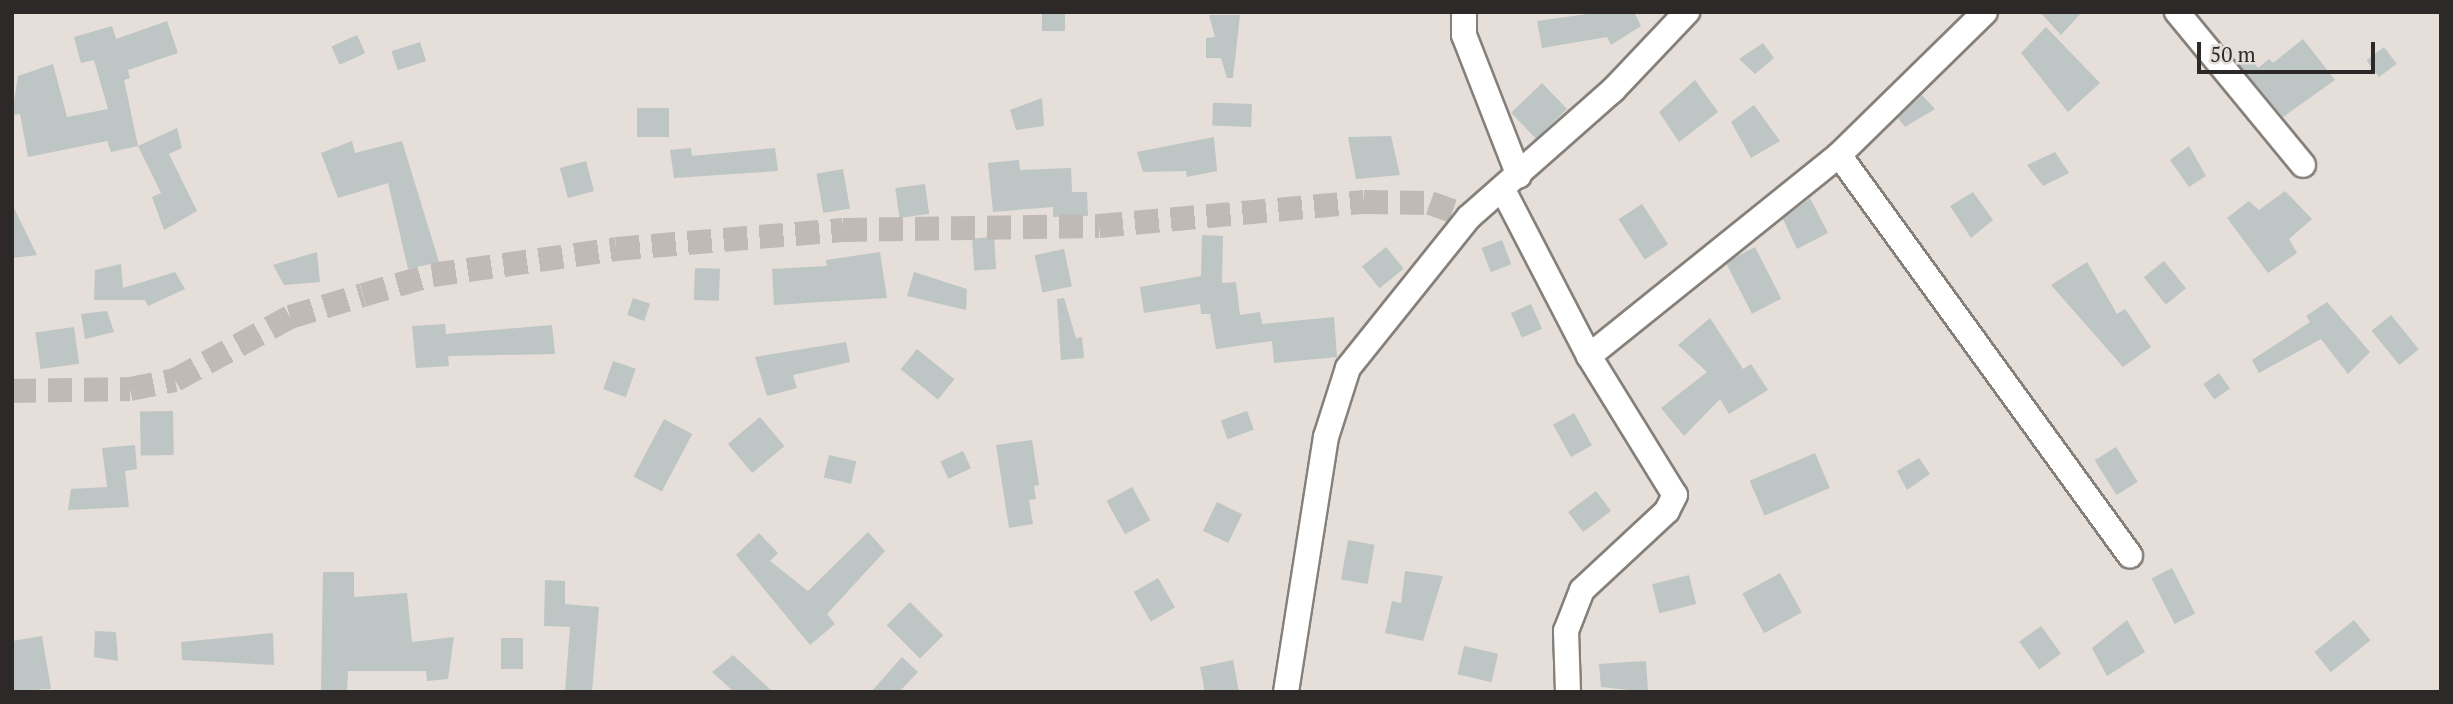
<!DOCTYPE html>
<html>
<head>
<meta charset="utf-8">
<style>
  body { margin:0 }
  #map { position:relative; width:2453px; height:704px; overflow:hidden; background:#e5ded9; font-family:"PT Serif",serif }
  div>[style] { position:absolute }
  .building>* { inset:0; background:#bdc6c4; transform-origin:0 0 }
  .street-tunnel>* { height:24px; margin-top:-12px; transform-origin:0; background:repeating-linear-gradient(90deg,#c0bab6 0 24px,transparent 0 36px) }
  .roads { filter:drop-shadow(2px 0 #86807b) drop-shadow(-2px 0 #86807b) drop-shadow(0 2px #86807b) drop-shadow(0 -2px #86807b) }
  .street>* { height:24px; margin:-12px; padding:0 12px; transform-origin:12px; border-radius:12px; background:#fff }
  span { translate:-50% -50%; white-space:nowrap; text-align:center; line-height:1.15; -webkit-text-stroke:6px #e5ded9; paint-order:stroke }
  .frame { position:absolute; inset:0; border:14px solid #2c2928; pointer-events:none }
  .scale { position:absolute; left:2197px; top:42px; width:178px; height:32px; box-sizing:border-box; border:4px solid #2c2928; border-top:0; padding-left:9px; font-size:21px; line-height:24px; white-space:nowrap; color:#2c2928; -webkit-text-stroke:5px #e5ded9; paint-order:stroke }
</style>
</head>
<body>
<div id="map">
  <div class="building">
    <div style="left:1042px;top:12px;width:23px;height:19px"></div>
    <div style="clip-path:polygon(1602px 12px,1634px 12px,1641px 26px,1611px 45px,1607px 37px,1542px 48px,1537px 21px)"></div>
    <div style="clip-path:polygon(2040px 12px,2082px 12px,2061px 35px)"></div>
    <div style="clip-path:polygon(1209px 15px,1240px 15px,1233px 78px,1227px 78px,1221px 58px,1206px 58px,1206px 38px,1215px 37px)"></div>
    <div style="clip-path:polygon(167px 21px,178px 53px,128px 70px,130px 78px,124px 80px,138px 146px,111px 152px,107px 141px,28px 157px,20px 114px,12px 115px,18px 76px,53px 64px,67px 117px,108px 109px,94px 60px,81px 63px,74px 37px,112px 26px,116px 39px)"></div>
    <div style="clip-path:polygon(2046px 27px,2100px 83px,2068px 112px,2021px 53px)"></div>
    <div style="left:357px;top:35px;width:20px;height:28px;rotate:66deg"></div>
    <div style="clip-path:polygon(2303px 39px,2335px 80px,2283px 117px,2237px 62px,2248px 55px,2258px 68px,2269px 59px,2273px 63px)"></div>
    <div style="left:420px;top:42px;width:20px;height:30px;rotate:72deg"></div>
    <div style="clip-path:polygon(1763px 43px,1774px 58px,1755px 74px,1739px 59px)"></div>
    <div style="left:2384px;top:47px;width:21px;height:22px;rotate:53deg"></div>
    <div style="clip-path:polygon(1695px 80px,1718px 112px,1679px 142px,1659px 112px)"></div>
    <div style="left:1542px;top:83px;width:36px;height:43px;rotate:46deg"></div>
    <div style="clip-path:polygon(1922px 95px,1935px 109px,1905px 127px,1898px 118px)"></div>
    <div style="clip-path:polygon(1042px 98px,1044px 126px,1016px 130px,1010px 110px)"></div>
    <div style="left:1252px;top:104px;width:23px;height:39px;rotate:92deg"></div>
    <div style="clip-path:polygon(1754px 105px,1780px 141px,1751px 158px,1731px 122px)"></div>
    <div style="left:637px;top:108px;width:32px;height:29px"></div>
    <div style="clip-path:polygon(177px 128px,182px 148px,169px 154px,197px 211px,164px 230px,152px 197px,161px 193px,138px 146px)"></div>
    <div style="clip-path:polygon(1391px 136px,1400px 175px,1356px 179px,1348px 137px)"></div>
    <div style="clip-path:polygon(1214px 137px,1217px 171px,1187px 177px,1186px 171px,1143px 172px,1137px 152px)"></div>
    <div style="clip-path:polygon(352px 141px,355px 153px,402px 141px,439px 262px,408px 269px,388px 183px,338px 198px,321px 153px)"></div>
    <div style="clip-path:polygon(2189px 146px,2206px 176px,2189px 187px,2170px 160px)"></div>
    <div style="clip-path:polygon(691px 148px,692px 156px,775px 148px,778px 171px,674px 178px,670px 150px)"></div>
    <div style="clip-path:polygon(2055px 152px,2069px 173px,2043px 186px,2027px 165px)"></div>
    <div style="clip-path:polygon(1019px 160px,1020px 170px,1071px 168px,1072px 192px,1087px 192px,1088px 216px,1053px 217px,1053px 207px,993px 212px,988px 163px)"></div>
    <div style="left:586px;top:161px;width:31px;height:27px;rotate:75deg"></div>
    <div style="left:843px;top:169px;width:40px;height:27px;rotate:80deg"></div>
    <div style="left:925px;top:184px;width:30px;height:30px;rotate:82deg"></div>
    <div style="clip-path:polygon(2285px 191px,2312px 219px,2289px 239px,2297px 253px,2268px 273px,2227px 218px,2249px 201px,2259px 210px)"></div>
    <div style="clip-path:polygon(1973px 192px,1993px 220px,1971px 238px,1950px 206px)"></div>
    <div style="clip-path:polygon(1810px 198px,1828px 233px,1797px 249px,1783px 219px)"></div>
    <div style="clip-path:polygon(12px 204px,37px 255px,12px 258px)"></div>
    <div style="left:1642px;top:204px;width:48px;height:28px;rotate:57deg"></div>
    <div style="clip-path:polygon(1202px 235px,1223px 236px,1222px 283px,1236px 282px,1240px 315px,1260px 312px,1262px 324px,1334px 317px,1337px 357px,1274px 363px,1272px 341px,1216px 349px,1210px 314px,1201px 314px,1200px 304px,1144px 313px,1140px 287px,1201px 276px)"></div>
    <div style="left:994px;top:237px;width:32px;height:22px;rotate:86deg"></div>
    <div style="left:1502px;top:240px;width:26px;height:22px;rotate:69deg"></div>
    <div style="left:1386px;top:247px;width:28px;height:31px;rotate:51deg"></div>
    <div style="left:1755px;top:247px;width:58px;height:33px;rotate:63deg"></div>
    <div style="left:1064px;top:249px;width:38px;height:30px;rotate:78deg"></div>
    <div style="clip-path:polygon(317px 252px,320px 282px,284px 285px,273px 265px)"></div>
    <div style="clip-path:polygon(880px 252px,887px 298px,774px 305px,772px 269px,827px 266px,826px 260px)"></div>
    <div style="left:2164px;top:261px;width:35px;height:26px;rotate:51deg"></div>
    <div style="clip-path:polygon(2087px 262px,2117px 314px,2125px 309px,2151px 347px,2123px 367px,2051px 285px)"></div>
    <div style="clip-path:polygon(121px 264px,123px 288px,175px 272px,185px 289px,148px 306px,145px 300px,94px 300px,95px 270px)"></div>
    <div style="left:695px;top:268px;width:25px;height:32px;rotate:2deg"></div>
    <div style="clip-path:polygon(914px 272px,967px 289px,966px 310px,907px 296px)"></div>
    <div style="left:633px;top:298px;width:18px;height:18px;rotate:19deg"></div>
    <div style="clip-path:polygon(1064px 298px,1076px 338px,1082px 337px,1084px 358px,1061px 360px,1057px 299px)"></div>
    <div style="clip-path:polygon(2327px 302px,2370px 352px,2348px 374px,2321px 339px,2259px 373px,2252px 360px,2310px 322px,2306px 316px)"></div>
    <div style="left:1531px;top:304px;width:27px;height:22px;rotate:66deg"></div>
    <div style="clip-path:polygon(107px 311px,114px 332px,85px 339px,81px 314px)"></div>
    <div style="left:2391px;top:315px;width:44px;height:25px;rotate:51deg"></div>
    <div style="clip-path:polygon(1710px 318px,1743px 369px,1751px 364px,1768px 390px,1729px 414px,1720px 399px,1684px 436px,1661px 408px,1707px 372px,1678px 345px)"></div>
    <div style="clip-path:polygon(445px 324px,446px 334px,552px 325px,555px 354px,448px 356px,449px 366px,416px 368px,412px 326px)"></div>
    <div style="left:74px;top:327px;width:37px;height:39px;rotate:82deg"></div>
    <div style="clip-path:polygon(846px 342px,850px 362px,793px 375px,797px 388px,767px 396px,755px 357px)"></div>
    <div style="left:917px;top:349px;width:48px;height:26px;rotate:39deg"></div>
    <div style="left:613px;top:361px;width:24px;height:30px;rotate:19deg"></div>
    <div style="left:2219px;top:373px;width:19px;height:19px;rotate:55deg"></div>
    <div style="left:173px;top:411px;width:44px;height:33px;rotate:89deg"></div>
    <div style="left:1247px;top:411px;width:20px;height:28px;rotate:70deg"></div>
    <div style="left:1574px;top:413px;width:37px;height:24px;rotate:61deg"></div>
    <div style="left:760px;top:417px;width:38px;height:42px;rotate:50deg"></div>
    <div style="left:664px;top:419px;width:32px;height:65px;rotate:28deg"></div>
    <div style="clip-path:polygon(1032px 440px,1039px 485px,1034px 486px,1036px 499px,1029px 500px,1033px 524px,1009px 528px,996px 445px)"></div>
    <div style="clip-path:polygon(135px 445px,137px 469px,125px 471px,129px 507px,68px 510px,71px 489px,107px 487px,102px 448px)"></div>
    <div style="left:2116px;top:447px;width:41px;height:25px;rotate:58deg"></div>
    <div style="left:963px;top:451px;width:19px;height:25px;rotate:65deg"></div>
    <div style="left:1815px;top:453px;width:38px;height:71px;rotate:67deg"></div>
    <div style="left:829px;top:455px;width:28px;height:23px;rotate:13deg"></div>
    <div style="clip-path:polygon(1919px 458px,1930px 474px,1907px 490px,1897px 471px)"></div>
    <div style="left:1132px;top:487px;width:38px;height:29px;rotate:61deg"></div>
    <div style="left:1596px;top:491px;width:25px;height:35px;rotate:53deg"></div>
    <div style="left:1217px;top:502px;width:28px;height:32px;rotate:26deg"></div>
    <div style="clip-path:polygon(868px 532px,885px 551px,827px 614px,835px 624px,810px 645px,736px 555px,759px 533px,778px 553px,770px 561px,808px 591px)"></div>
    <div style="left:1348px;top:540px;width:27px;height:40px;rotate:10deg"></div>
    <div style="left:2172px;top:568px;width:51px;height:23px;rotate:63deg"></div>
    <div style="clip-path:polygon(1405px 571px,1443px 576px,1423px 641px,1385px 633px,1392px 601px,1401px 603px)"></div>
    <div style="clip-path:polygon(323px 572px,354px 572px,354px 597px,407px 593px,412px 642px,454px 637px,448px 679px,427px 681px,426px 671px,348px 671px,347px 692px,321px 692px)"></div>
    <div style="left:1780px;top:573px;width:45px;height:43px;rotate:61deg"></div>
    <div style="left:1689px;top:575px;width:30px;height:38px;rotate:76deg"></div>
    <div style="left:1158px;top:578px;width:34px;height:28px;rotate:60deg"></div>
    <div style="clip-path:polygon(545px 580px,565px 581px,565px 604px,599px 607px,592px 692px,565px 692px,570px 627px,544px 626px)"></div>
    <div style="left:910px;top:602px;width:47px;height:33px;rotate:45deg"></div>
    <div style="clip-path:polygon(2127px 620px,2145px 652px,2107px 676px,2092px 648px)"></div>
    <div style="left:2354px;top:620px;width:26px;height:51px;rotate:51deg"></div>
    <div style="left:2041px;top:626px;width:34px;height:27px;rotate:54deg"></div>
    <div style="clip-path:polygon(95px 631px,116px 632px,118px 661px,94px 657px)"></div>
    <div style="clip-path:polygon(273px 633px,274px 665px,182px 660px,181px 642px)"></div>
    <div style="clip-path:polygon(42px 636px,51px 689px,12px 691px,12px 641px)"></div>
    <div style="left:501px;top:638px;width:22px;height:31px"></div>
    <div style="left:1464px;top:646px;width:35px;height:29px;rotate:13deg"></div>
    <div style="clip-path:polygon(733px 655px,773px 692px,734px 692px,712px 672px)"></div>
    <div style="clip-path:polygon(902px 657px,918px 672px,899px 692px,871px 692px)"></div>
    <div style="clip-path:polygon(1233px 660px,1239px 692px,1205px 692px,1200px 667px)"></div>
    <div style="clip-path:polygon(1646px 661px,1648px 692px,1601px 687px,1599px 664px)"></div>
  </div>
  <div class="street-tunnel">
    <div style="left:12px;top:391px;width:118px;rotate:-1deg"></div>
    <div style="left:130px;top:389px;width:46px;rotate:-11.3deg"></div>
    <div style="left:175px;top:380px;width:131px;rotate:-28.7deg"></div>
    <div style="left:290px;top:317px;width:76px;rotate:-16.8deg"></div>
    <div style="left:363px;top:295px;width:72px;rotate:-16.2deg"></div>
    <div style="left:432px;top:275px;width:186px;rotate:-8deg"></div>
    <div style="left:616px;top:249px;width:228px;rotate:-4.8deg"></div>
    <div style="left:843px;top:230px;width:256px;rotate:-0.9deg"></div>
    <div style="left:1099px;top:226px;width:266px;rotate:-5.2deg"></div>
    <div style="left:1364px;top:202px;width:66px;rotate:0.9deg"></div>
    <div style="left:1430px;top:203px;width:41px;rotate:19.7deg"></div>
  </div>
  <div class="roads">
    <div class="street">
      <div style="left:1464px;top:12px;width:23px;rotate:90deg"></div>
      <div style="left:1464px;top:35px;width:151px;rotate:68.7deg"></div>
      <div style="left:2177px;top:12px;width:198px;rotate:50.5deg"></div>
      <div style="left:1839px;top:155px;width:495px;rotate:54deg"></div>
      <div style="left:1503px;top:190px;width:187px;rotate:62.6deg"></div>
      <div style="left:1589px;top:356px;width:163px;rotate:58.3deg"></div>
      <div style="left:1675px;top:495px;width:18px;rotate:117deg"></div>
      <div style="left:1667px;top:511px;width:116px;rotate:137.1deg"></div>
      <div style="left:1582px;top:590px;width:44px;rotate:111.3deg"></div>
      <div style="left:1566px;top:631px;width:61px;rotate:88.1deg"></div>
      <div style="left:1589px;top:356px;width:321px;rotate:-38.8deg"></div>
      <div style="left:1839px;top:155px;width:204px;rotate:-44.4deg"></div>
      <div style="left:1286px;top:692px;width:258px;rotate:-81.1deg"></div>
      <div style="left:1326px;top:437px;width:72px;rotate:-72.3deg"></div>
      <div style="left:1348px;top:368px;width:193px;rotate:-51.3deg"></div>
      <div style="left:1469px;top:217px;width:192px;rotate:-41.4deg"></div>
      <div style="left:1613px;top:90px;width:108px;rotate:-46.5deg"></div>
    </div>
  </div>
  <div class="frame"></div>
  <div class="scale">50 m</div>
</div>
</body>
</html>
